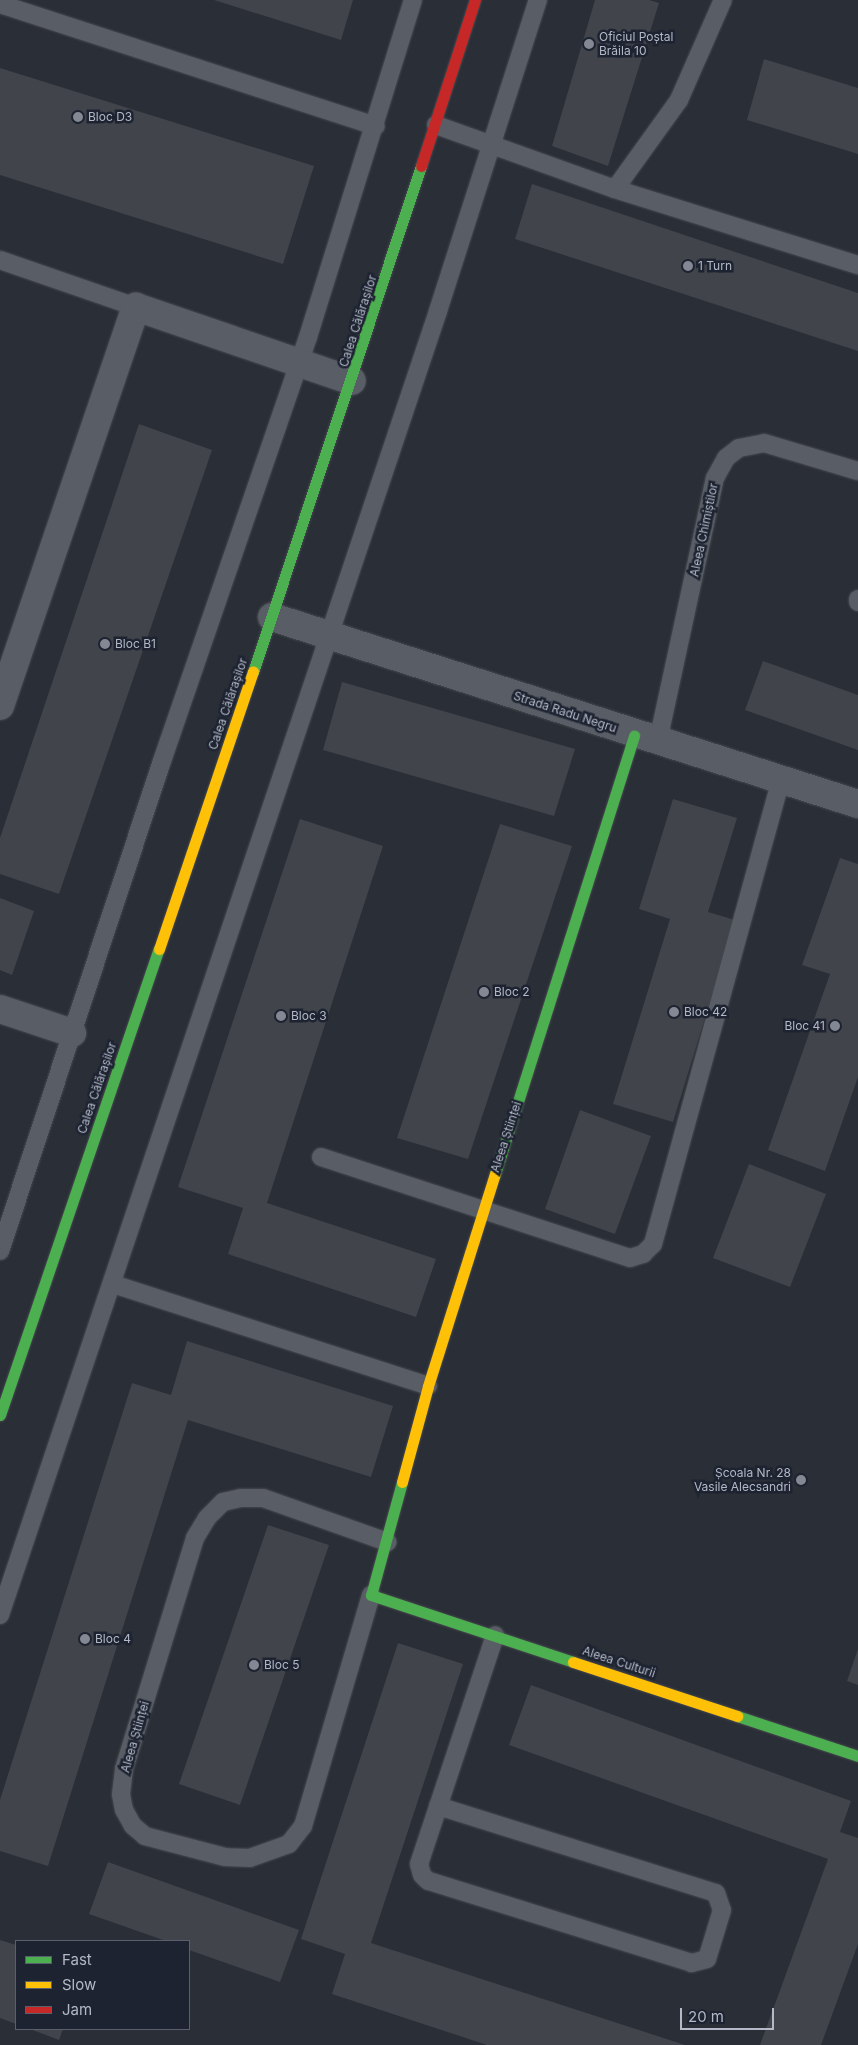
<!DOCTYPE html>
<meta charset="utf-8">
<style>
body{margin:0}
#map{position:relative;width:858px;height:2045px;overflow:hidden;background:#2a2e36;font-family:Inter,sans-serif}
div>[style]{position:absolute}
.building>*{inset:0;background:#41444b}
.roads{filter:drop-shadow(0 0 1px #46494f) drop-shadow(0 0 1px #46494f)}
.lane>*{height:18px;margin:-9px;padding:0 9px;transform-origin:9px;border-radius:9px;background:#595d65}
.street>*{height:28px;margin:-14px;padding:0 14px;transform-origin:14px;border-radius:14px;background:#595d65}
.fast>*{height:11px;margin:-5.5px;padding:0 5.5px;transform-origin:5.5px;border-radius:5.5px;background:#4caf50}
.slow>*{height:11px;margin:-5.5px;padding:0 5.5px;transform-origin:5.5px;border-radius:5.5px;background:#ffc107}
.jam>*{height:11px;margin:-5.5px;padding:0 5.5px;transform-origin:5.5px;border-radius:5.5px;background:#c62828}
.dots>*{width:14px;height:14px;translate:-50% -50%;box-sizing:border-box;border:2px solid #1d2331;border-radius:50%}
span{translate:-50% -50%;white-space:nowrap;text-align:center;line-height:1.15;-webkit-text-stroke:5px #1d2331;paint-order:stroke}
.poi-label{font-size:12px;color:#b3b9c7}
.left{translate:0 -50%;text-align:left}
.right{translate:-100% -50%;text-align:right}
.street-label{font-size:12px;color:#b3b9c7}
.legend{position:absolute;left:15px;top:1940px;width:175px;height:90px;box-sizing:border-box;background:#1d2331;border:1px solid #595f6d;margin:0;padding:6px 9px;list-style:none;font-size:15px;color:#b3b9c7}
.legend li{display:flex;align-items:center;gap:10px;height:25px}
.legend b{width:25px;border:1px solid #595f6d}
.scale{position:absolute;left:680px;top:2008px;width:94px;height:22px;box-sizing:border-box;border:2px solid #b3b9c7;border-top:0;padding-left:6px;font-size:15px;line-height:18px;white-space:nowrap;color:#b3b9c7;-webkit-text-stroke:4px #1d2331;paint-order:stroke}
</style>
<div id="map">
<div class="building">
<i style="clip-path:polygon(214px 0,353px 0,341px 40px)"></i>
<i style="clip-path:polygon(595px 0,649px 0,659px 3px,608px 166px,552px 146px)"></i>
<i style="clip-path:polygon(764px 59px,858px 88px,858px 154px,747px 120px)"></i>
<i style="clip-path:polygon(0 68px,314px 166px,283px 264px,0 175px)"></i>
<i style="clip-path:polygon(532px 184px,858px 293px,858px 351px,515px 239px)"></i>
<i style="clip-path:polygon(139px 424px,212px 450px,59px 894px,0 874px,0 838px)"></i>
<i style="clip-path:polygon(763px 661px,858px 695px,858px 750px,745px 710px)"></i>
<i style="clip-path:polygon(342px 682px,575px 749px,554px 816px,323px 750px)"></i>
<i style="clip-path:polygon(673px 799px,737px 818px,708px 912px,735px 920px,673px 1122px,613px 1104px,670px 919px,639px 909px)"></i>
<i style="clip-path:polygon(300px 819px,383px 846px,267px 1203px,436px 1259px,416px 1317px,228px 1254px,243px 1208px,178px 1187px)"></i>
<i style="clip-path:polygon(500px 824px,572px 846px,468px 1159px,397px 1138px)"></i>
<i style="clip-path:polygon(840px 858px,858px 864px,858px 1077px,825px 1171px,768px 1150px,830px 974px,802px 965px)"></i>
<i style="clip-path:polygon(0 898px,34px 911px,12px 975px,0 970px)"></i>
<i style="clip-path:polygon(580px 1110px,651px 1136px,615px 1234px,545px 1209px)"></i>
<i style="clip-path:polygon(749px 1164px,826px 1194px,790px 1287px,713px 1258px)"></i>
<i style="clip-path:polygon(187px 1341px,393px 1406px,371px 1477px,188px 1420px,48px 1866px,0 1851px,0 1800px,132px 1383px,171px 1395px)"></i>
<i style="clip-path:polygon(268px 1525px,329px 1545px,240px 1805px,179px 1784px)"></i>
<i style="clip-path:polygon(398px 1643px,463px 1664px,371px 1943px,685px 2045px,487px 2045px,332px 1994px,345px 1954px,301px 1939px)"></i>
<i style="clip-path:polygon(858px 1649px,858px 1685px,847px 1681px)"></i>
<i style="clip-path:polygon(531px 1685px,851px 1801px,840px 1832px,858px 1838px,858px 1944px,821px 2045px,760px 2045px,828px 1859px,509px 1745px)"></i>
<i style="clip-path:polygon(108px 1862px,299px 1930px,280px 1982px,189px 1950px,189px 1941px,166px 1941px,89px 1914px)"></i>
<i style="clip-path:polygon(0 1940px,16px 1945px,16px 2024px,0 2018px)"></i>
<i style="clip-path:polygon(30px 2029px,63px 2029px,59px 2040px)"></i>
</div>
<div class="roads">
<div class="lane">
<i style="left:0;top:4px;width:395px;rotate:18deg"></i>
<i style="left:436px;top:125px;width:190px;rotate:19.7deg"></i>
<i style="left:615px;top:189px;width:110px;rotate:-54.3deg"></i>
<i style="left:679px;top:100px;width:109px;rotate:-66.3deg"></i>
<i style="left:615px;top:189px;width:255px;rotate:17.4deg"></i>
<i style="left:0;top:260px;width:144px;rotate:19.1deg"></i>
<i style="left:858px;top:599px;width:3px;rotate:90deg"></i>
<i style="left:658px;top:741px;width:269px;rotate:-77.8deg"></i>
<i style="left:715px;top:478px;width:23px;rotate:-61deg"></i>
<i style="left:726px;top:458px;width:16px;rotate:-38deg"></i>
<i style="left:739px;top:448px;width:25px;rotate:-11deg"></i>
<i style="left:764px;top:443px;width:98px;rotate:16.6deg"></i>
<i style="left:321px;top:1157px;width:325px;rotate:18.1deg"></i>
<i style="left:630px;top:1258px;width:14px;rotate:-17deg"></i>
<i style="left:643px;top:1254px;width:14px;rotate:-45deg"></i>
<i style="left:653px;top:1244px;width:482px;rotate:-74.6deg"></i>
<i style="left:0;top:1251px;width:516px;rotate:-71.71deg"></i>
<i style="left:162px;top:761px;width:448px;rotate:-71deg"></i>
<i style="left:308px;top:337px;width:353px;rotate:-72.7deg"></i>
<i style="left:113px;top:1284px;width:331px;rotate:17.9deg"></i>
<i style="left:371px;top:1595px;width:241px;rotate:106.4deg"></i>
<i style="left:303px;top:1826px;width:23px;rotate:128deg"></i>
<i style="left:289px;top:1844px;width:41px;rotate:160.3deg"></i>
<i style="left:250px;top:1858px;width:25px;rotate:-178deg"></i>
<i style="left:225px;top:1857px;width:83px;rotate:-165.3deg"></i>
<i style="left:145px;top:1836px;width:16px;rotate:-140deg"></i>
<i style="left:133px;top:1826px;width:18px;rotate:-119deg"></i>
<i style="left:124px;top:1810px;width:16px;rotate:-101deg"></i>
<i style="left:121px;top:1794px;width:25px;rotate:-83deg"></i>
<i style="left:124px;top:1769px;width:242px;rotate:-72.9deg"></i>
<i style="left:195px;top:1538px;width:23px;rotate:-59deg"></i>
<i style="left:207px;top:1518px;width:23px;rotate:-45deg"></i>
<i style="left:223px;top:1502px;width:17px;rotate:-13deg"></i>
<i style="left:240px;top:1498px;width:23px"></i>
<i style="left:263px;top:1498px;width:132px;rotate:19.5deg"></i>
<i style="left:0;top:1615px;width:1376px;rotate:-71.43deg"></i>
<i style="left:438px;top:311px;width:327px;rotate:-72.2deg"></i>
<i style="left:438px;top:1806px;width:291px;rotate:17.4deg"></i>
<i style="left:716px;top:1893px;width:18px;rotate:71deg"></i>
<i style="left:722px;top:1910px;width:51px;rotate:107deg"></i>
<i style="left:707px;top:1959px;width:16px;rotate:165deg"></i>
<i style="left:692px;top:1963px;width:276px;rotate:-162.7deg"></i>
<i style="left:428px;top:1881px;width:8px;rotate:-135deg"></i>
<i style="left:422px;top:1875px;width:11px;rotate:-105deg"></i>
<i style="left:419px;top:1864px;width:241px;rotate:-71.6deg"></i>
</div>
<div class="street">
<i style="left:272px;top:617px;width:615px;rotate:17.7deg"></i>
<i style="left:0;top:706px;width:422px;rotate:-71.2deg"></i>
<i style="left:136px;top:307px;width:228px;rotate:18.9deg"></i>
<i style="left:0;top:1009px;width:76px;rotate:18.4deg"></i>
</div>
<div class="fast">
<i style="left:253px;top:672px;width:533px;rotate:-71.63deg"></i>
<i style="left:495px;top:1174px;width:460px;rotate:-72.4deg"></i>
<i style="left:0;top:1415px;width:492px;rotate:-71.2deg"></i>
<i style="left:402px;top:1482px;width:117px;rotate:105.3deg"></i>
<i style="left:371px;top:1595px;width:213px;rotate:18.3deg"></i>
<i style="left:737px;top:1716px;width:127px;rotate:18.3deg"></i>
</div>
<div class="slow">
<i style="left:159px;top:949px;width:293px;rotate:-71.3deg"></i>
<i style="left:402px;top:1482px;width:99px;rotate:-74.8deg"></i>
<i style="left:428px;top:1386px;width:222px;rotate:-72.5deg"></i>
<i style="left:573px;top:1662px;width:173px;rotate:18.2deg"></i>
</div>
<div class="jam">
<i style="left:421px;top:166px;width:175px;rotate:-72deg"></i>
</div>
</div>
<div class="dots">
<i style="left:589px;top:44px;background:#838894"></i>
<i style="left:78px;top:117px;background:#838894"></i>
<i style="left:688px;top:266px;background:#838894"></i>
<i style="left:105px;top:644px;background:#838894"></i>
<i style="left:484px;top:992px;background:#838894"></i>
<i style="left:674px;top:1012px;background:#838894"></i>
<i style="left:281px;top:1016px;background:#838894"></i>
<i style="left:835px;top:1026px;background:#838894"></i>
<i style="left:801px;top:1480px;background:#838894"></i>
<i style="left:85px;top:1639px;background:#838894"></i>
<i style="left:254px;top:1665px;background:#838894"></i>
</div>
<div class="poi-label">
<span class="left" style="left:599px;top:44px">Oficiul Poștal<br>Brăila 10</span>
<span class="left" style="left:88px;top:117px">Bloc D3</span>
<span class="left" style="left:698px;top:266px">1 Turn</span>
<span class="left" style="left:115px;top:644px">Bloc B1</span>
<span class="left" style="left:494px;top:992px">Bloc 2</span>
<span class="left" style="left:684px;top:1012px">Bloc 42</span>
<span class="left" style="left:291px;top:1016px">Bloc 3</span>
<span class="right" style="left:825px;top:1026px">Bloc 41</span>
<span class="right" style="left:791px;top:1480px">Școala Nr. 28<br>Vasile Alecsandri</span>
<span class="left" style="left:95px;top:1639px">Bloc 4</span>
<span class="left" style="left:264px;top:1665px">Bloc 5</span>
</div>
<div class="street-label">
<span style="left:358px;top:321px;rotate:-72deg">Calea Călărașilor</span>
<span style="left:704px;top:530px;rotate:-78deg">Aleea Chimiștilor</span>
<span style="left:228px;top:704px;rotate:-71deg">Calea Călărașilor</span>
<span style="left:565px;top:712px;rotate:18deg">Strada Radu Negru</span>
<span style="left:97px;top:1088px;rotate:-71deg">Calea Călărașilor</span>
<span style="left:506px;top:1137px;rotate:-72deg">Aleea Științei</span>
<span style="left:619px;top:1662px;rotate:18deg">Aleea Culturii</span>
<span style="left:135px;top:1737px;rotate:-74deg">Aleea Științei</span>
</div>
<ul class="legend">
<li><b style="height:6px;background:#4caf50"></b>Fast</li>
<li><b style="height:6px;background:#ffc107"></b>Slow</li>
<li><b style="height:6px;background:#c62828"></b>Jam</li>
</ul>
<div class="scale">20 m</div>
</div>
